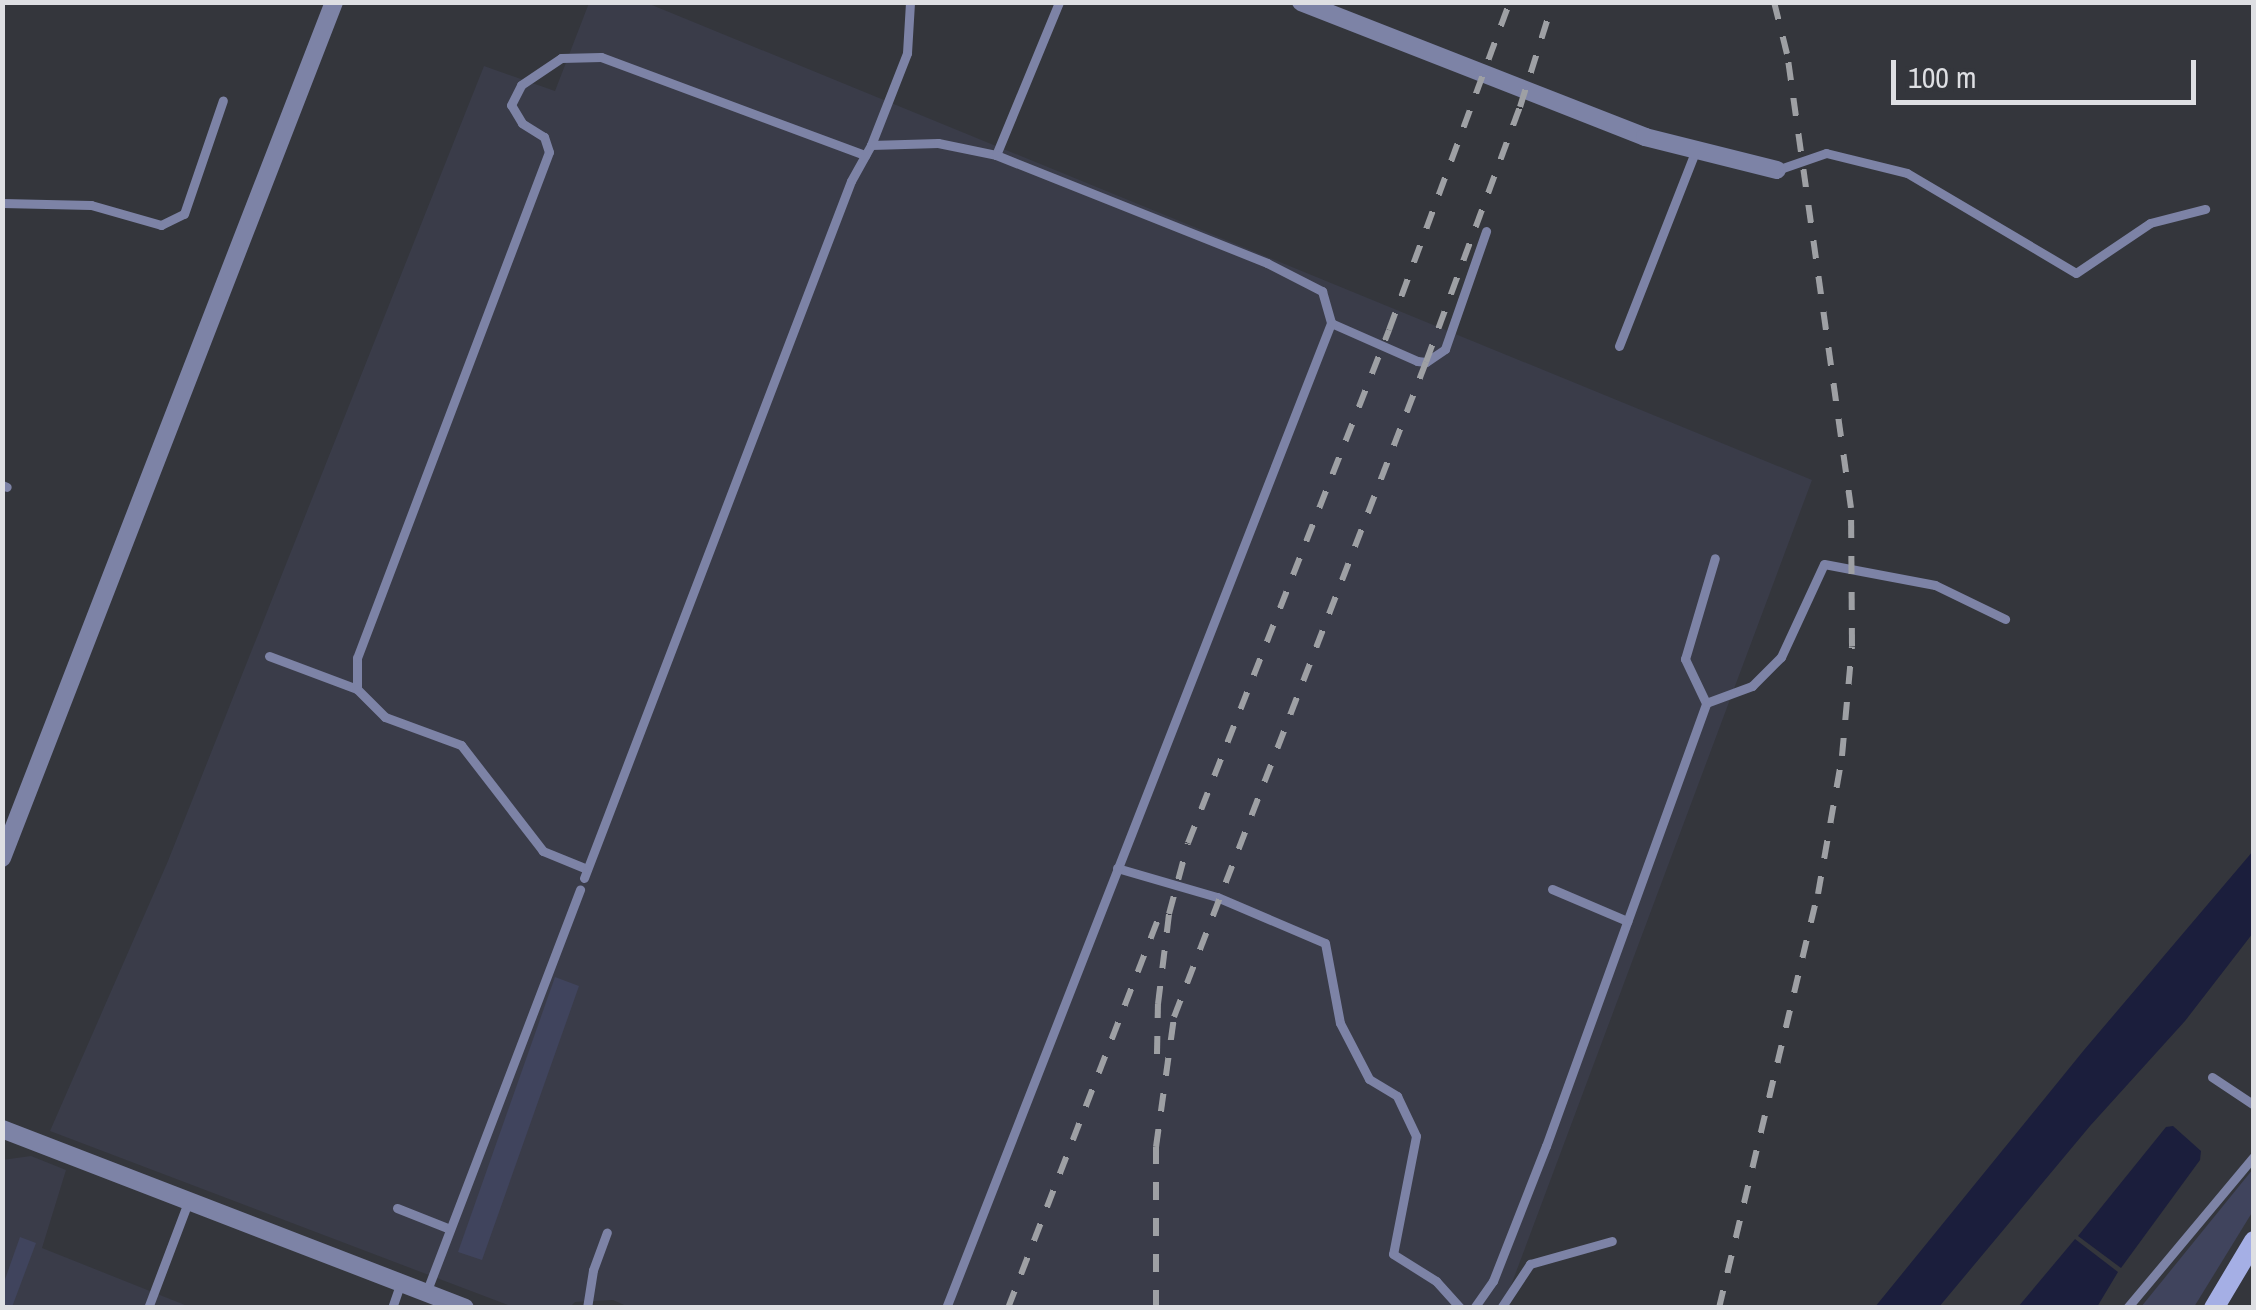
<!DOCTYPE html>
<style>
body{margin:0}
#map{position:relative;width:2256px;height:1310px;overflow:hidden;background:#34363c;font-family:"Archivo Narrow",sans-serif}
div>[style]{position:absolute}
.built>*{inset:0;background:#3a3c49}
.green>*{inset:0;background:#40445d}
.water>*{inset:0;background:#1b1e3c}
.service>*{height:9px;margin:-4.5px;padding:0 4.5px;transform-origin:4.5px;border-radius:4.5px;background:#7d83a6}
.minor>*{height:18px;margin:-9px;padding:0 9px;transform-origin:9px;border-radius:9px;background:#7d83a6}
.secondary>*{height:20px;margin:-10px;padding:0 10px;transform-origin:10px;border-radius:10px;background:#a5afe5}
.rail>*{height:6px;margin-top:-3px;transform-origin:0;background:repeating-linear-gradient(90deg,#9ea0a4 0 18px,transparent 0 36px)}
span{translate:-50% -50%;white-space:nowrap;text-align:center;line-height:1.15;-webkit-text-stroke:9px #34363c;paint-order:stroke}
.frame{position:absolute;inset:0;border:5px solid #dedfe3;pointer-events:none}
.scale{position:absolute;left:1891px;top:60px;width:305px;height:45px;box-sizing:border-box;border:5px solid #dedfe3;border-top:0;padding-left:12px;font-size:30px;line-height:35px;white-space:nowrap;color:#dedfe3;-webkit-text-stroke:8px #34363c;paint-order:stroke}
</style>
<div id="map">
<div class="built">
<i style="clip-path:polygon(589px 3px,647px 3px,1812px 480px,1503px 1307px,631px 1308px,613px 1300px,575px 1302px,570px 1307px,513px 1307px,50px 1131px,168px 861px,484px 66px,555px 91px)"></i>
<i style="clip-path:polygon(31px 1156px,66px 1170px,42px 1248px,190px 1307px,3px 1307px,2px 1160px)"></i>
</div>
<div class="green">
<i style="clip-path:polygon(555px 977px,579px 986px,482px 1260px,458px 1252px)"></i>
<i style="clip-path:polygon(2253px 1169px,2253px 1211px,2194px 1307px,2141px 1307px)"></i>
<i style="clip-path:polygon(20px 1237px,36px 1243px,12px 1307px,3px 1307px,3px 1285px)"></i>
</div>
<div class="water">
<i style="clip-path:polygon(2253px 851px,2253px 933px,2185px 1021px,2090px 1126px,1939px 1307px,1875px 1307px,2084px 1050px)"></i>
<i style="clip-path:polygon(2173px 1126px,2201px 1151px,2200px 1160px,2121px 1268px,2078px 1236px,2166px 1127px)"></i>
<i style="clip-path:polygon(2075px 1239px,2118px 1272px,2097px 1307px,2018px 1307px)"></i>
</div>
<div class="service">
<i style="left:871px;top:145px;width:99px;rotate:-68.6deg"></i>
<i style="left:907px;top:53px;width:51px;rotate:-86.6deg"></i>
<i style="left:996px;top:155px;width:165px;rotate:-67.6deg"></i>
<i style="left:1777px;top:170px;width:52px;rotate:-19.1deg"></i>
<i style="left:1826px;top:153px;width:83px;rotate:13.9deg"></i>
<i style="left:1907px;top:173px;width:196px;rotate:30.6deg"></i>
<i style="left:2076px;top:273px;width:89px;rotate:-34deg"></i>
<i style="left:2150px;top:223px;width:57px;rotate:-14.3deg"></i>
<i style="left:2px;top:203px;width:89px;rotate:1.3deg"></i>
<i style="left:91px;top:205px;width:73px;rotate:15.9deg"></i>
<i style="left:161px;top:225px;width:25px;rotate:-26deg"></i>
<i style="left:184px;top:214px;width:120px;rotate:-71.1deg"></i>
<i style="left:1619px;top:346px;width:208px;rotate:-68.6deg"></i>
<i style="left:2px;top:485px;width:5px;rotate:22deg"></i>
<i style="left:269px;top:656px;width:94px;rotate:20.6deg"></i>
<i style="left:1706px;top:703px;width:49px;rotate:-115.5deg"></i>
<i style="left:1685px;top:659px;width:105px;rotate:-73.5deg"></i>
<i style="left:1117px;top:868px;width:104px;rotate:16.2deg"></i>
<i style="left:1217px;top:897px;width:117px;rotate:23.1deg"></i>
<i style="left:1325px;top:943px;width:81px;rotate:79.4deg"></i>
<i style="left:1340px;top:1023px;width:63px;rotate:62.6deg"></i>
<i style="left:1369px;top:1079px;width:33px;rotate:31deg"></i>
<i style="left:1397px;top:1096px;width:44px;rotate:64.6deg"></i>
<i style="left:1416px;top:1136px;width:120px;rotate:101deg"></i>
<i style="left:1393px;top:1254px;width:51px;rotate:32.1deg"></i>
<i style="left:1436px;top:1281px;width:36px;rotate:48deg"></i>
<i style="left:587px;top:869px;width:48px;rotate:-157.8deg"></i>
<i style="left:543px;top:851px;width:134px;rotate:-127.7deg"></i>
<i style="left:461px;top:745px;width:81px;rotate:-159.8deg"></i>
<i style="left:385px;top:717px;width:40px;rotate:-135deg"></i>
<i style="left:357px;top:689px;width:31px;rotate:-90deg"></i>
<i style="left:357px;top:658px;width:541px;rotate:-69.22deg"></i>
<i style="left:549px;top:152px;width:16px;rotate:-108deg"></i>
<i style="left:544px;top:137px;width:26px;rotate:-148deg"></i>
<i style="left:522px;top:123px;width:21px;rotate:-121deg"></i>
<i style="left:511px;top:105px;width:22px;rotate:-63deg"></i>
<i style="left:521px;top:85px;width:48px;rotate:-34deg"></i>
<i style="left:561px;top:58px;width:40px;rotate:-1.4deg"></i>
<i style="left:601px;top:57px;width:282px;rotate:20.4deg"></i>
<i style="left:584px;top:878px;width:746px;rotate:-69.04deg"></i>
<i style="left:851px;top:181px;width:41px;rotate:-60.9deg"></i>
<i style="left:871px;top:145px;width:67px;rotate:-1.7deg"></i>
<i style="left:938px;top:143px;width:59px;rotate:11.7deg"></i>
<i style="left:996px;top:155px;width:292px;rotate:21.7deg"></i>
<i style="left:1267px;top:263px;width:62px;rotate:27deg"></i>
<i style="left:1322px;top:291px;width:33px;rotate:74deg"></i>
<i style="left:1331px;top:323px;width:94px;rotate:23.8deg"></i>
<i style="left:1417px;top:361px;width:9px;rotate:6deg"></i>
<i style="left:1426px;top:362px;width:23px;rotate:-34deg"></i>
<i style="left:1445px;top:349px;width:125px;rotate:-70.8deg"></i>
<i style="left:1552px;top:889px;width:82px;rotate:23.1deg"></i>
<i style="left:2212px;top:1077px;width:50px;rotate:33.7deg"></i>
<i style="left:397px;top:1208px;width:57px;rotate:21.6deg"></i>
<i style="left:426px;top:1293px;width:432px;rotate:-69.1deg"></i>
<i style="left:148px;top:1308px;width:113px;rotate:-69.3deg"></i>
<i style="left:392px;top:1308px;width:24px;rotate:-71deg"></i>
<i style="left:587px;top:1308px;width:38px;rotate:-81deg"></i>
<i style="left:593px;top:1270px;width:40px;rotate:-69.8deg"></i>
<i style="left:946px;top:1308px;width:1058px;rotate:-68.65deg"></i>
<i style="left:1474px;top:1308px;width:33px;rotate:-55deg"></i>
<i style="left:1493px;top:1281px;width:145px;rotate:-68.6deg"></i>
<i style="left:1546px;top:1146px;width:471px;rotate:-70.1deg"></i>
<i style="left:1706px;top:703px;width:49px;rotate:-20.3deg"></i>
<i style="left:1752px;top:686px;width:41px;rotate:-45deg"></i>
<i style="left:1781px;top:657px;width:102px;rotate:-65.2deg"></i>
<i style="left:1824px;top:564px;width:113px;rotate:10.7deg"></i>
<i style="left:1935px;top:585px;width:78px;rotate:25.9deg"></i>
<i style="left:1501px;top:1308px;width:53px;rotate:-56.6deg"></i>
<i style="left:1530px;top:1264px;width:85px;rotate:-15.7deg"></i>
<i style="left:2127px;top:1308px;width:198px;rotate:-50.1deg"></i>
</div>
<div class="minor">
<i style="left:1301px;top:2px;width:370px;rotate:21.4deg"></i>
<i style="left:1645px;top:137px;width:136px;rotate:14deg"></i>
<i style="left:2px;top:858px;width:918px;rotate:-68.8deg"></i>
<i style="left:2px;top:1129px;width:496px;rotate:21.1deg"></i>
</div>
<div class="secondary">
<i style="left:2214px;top:1308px;width:78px;rotate:-59.2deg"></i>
</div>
<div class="rail">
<i style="left:1157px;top:1054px;width:50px;rotate:-88.9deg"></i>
<i style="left:1158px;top:1004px;width:91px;rotate:-83deg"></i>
<i style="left:1169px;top:914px;width:73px;rotate:-75deg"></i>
<i style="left:1188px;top:843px;width:551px;rotate:-68.6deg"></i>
<i style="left:1389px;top:330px;width:350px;rotate:-69.8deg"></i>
<i style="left:1008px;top:1308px;width:425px;rotate:-68.9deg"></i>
<i style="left:1156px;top:1308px;width:161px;rotate:-90deg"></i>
<i style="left:1156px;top:1147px;width:131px;rotate:-82.1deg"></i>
<i style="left:1174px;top:1017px;width:702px;rotate:-68.96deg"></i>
<i style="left:1426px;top:362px;width:272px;rotate:-69.8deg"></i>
<i style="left:1520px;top:107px;width:110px;rotate:-72.6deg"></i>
<i style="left:1719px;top:1308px;width:426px;rotate:-76.6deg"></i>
<i style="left:1818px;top:894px;width:140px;rotate:-80.1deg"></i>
<i style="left:1842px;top:756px;width:110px;rotate:-84.8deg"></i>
<i style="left:1852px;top:646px;width:138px;rotate:-90.4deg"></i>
<i style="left:1851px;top:508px;width:458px;rotate:-98deg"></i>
<i style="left:1787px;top:54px;width:54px;rotate:-104deg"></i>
</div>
<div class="frame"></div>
<div class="scale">100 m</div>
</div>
